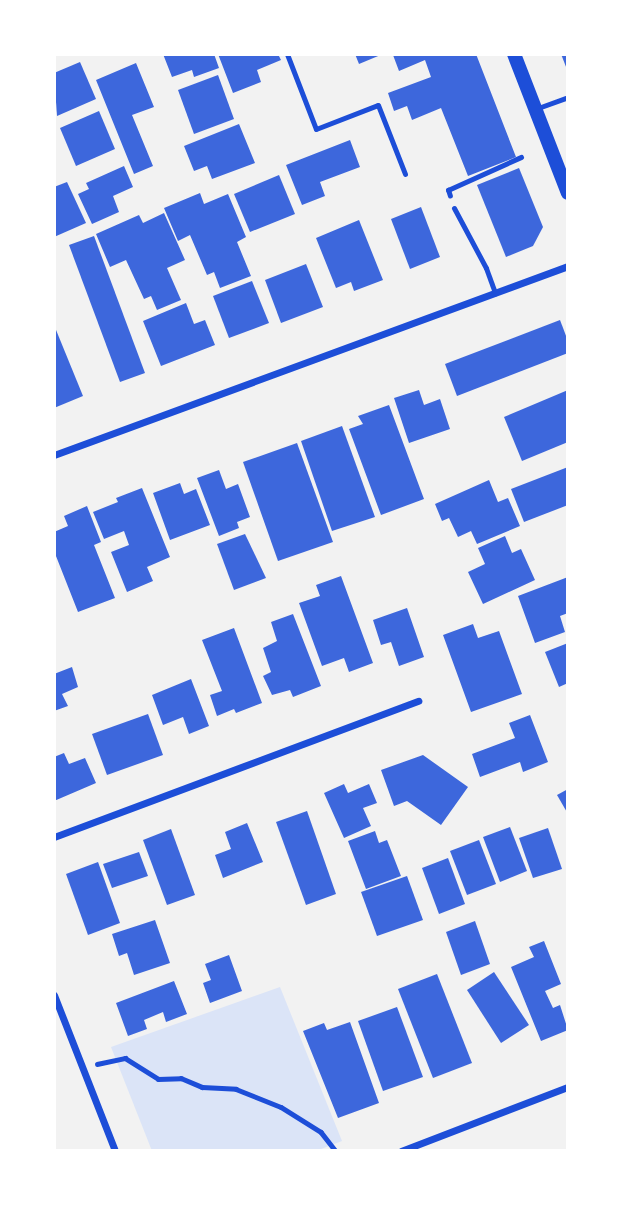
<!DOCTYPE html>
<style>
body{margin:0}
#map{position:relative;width:622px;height:1205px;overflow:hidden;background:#f2f2f2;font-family:Merriweather,serif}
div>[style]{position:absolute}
.green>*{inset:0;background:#dbe4f7}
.building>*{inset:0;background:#3d67dc}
.path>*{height:4.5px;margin:-2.25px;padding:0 2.25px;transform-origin:2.25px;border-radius:2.25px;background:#1d4ed8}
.service>*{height:5px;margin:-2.5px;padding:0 2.5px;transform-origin:2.5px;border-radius:2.5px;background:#1d4ed8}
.minor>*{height:7px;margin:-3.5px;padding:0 3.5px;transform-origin:3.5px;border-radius:3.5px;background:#1d4ed8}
.secondary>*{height:14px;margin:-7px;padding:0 7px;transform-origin:7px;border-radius:7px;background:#1d4ed8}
span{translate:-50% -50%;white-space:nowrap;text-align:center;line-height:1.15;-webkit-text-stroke:7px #fff;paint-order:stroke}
.frame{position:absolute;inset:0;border:56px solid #fff;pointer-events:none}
</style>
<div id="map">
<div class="green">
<i style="clip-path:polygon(280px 987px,342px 1141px,316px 1151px,152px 1151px,111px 1047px)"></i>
</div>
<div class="building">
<i style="clip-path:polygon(163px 54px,214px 54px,219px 68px,194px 77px,192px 70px,172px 77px)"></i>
<i style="clip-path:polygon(218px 54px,278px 54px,281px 60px,257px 70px,261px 82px,233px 93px)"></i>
<i style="clip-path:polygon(355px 54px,383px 54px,359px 64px)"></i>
<i style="clip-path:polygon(395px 54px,476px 54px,516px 157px,468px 176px,441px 108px,412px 120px,407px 106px,394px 111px,388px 93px,431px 77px,425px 60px,399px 71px,393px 55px)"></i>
<i style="clip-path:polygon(561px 54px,568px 54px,568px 72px)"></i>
<i style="clip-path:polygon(80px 62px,96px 99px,57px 116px,54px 73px)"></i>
<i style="clip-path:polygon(136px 63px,154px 107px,132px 115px,153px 166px,134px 174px,96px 80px)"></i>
<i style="clip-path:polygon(218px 75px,234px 119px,194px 134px,178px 90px)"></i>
<i style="clip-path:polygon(99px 111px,115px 149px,76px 166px,60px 128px)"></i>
<i style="clip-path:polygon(239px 124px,255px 163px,212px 179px,207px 166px,194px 171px,184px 146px)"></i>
<i style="clip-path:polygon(350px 140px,360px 167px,320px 182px,325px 196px,302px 205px,286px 165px)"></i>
<i style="clip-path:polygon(124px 166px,133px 187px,113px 196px,119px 212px,92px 224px,78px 194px,89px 189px,86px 183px)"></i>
<i style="clip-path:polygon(519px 168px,543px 227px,533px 246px,506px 257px,477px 185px)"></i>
<i style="clip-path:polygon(279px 175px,295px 214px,250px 232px,234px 194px)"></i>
<i style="clip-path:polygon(67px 182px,86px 223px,54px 237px,54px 187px)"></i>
<i style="clip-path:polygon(200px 193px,204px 204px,228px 194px,246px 237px,237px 242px,251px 276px,220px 288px,214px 272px,207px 275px,190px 235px,178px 241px,164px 208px)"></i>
<i style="clip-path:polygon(421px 207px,440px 257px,410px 269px,391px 219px)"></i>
<i style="clip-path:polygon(164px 213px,185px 260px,167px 268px,181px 300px,157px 310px,151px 296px,144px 299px,126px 260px,110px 267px,96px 234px,139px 215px,143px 223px)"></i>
<i style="clip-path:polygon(359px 220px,383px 280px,354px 291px,351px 282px,336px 288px,316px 238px)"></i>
<i style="clip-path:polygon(94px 236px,145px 373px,120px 382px,69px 245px)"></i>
<i style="clip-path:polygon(306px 264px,323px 307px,281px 323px,265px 280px)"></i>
<i style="clip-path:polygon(252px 281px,269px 323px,229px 338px,213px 296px)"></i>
<i style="clip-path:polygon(186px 303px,194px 324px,205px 320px,215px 345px,161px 366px,143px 321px)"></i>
<i style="clip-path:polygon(560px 320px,568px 341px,568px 353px,457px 396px,445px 364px)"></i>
<i style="clip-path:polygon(54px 325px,83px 396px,54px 408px)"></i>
<i style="clip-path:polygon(419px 390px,424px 405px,440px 399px,450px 429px,409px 443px,394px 398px)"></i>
<i style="clip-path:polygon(568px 390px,568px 442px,522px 461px,504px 417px)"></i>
<i style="clip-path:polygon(389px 405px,424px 499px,381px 515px,349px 429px,363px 424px,358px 416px)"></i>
<i style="clip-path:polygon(342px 426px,375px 517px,332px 531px,301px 441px)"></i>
<i style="clip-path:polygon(297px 443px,333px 542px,278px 561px,243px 462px)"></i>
<i style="clip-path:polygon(568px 467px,568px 505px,524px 522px,511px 489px)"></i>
<i style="clip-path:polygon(219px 470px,226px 489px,238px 484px,250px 517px,237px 522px,239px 528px,219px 536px,197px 478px)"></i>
<i style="clip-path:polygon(489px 480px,498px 502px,508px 498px,520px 526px,477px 544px,471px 531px,458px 537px,449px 518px,442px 521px,435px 504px)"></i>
<i style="clip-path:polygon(180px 483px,184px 494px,196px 489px,210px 525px,170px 540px,153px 493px)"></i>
<i style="clip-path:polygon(142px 488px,170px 557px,147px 567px,153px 581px,127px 592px,111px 552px,129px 545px,124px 531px,104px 539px,93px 512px,118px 502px,116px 498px)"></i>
<i style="clip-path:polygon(87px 506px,101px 542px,94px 545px,115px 598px,78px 612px,54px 551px,54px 532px,68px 526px,64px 516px)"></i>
<i style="clip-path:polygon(245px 534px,266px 578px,234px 590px,217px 544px)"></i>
<i style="clip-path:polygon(505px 536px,512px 553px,521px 549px,535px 580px,483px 604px,468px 572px,485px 564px,478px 548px)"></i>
<i style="clip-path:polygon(341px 576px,373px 663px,349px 672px,344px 658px,322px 666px,299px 603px,320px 596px,316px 585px)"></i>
<i style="clip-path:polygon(568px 577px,568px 613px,560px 616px,565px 632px,535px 643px,518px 596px)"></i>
<i style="clip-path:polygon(407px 608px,424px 657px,399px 666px,391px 642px,381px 645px,373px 620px)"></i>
<i style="clip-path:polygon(293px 614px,321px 686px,293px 697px,290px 690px,272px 695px,263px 676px,271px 672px,263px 648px,277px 641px,271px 622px)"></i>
<i style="clip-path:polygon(473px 624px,478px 638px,499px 631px,522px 694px,471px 712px,443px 635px)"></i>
<i style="clip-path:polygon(234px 628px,262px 703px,236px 713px,234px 709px,217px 716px,210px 695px,222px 691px,202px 640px)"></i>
<i style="clip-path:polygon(568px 643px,568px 683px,559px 687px,545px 652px)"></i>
<i style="clip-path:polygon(72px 667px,78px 687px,62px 694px,68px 706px,54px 711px,54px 674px)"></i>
<i style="clip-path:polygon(191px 679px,209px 726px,189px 734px,183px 717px,163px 725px,152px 695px)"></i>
<i style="clip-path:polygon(148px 714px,163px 755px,107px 775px,92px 734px)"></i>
<i style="clip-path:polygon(530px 715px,548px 762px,523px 772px,520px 762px,480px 777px,472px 754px,515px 738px,509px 723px)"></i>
<i style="clip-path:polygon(64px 753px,69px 764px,85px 758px,96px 783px,54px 801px,54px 757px)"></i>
<i style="clip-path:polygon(423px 755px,468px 787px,441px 825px,407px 801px,394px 806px,381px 770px)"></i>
<i style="clip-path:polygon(344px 784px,348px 793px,369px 784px,377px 803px,363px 808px,371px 826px,344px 838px,324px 793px)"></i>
<i style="clip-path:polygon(568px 789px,568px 814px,557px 795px)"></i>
<i style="clip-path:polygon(307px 811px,336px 894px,306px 905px,276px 822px)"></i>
<i style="clip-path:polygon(247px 823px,263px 862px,223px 878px,215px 855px,231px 849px,225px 832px)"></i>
<i style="clip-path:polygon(510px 827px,527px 871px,500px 882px,483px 837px)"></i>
<i style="clip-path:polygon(548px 828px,562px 869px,533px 878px,519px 838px)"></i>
<i style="clip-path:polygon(171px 829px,195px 895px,167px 905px,143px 840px)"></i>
<i style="clip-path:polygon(375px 831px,379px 843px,387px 840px,401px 876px,366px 889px,348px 841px)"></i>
<i style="clip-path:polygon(479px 840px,496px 884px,467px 895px,450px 851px)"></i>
<i style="clip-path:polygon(139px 852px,148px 876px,112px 888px,103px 864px)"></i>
<i style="clip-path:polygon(448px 858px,465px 904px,439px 914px,422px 868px)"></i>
<i style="clip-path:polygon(98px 862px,120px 923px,88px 935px,66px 874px)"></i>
<i style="clip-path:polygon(407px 876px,423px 920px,377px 936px,361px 892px)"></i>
<i style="clip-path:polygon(155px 920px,170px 963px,134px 975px,127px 953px,119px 956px,112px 934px)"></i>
<i style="clip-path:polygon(475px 921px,490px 964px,461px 975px,446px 932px)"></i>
<i style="clip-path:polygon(544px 941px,561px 984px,545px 991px,553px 1008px,560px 1005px,568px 1030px,541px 1041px,511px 967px,534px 957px,529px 947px)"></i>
<i style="clip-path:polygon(229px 955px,242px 991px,210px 1003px,203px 983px,211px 980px,205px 964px)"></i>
<i style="clip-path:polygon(494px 972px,529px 1025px,501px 1043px,467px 990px)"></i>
<i style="clip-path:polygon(437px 974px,472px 1063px,433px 1078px,398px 989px)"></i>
<i style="clip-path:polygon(174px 981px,187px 1014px,166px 1022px,163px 1012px,144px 1020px,147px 1029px,128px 1036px,116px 1003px)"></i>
<i style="clip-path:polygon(397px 1007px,423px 1077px,383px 1091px,358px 1021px)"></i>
<i style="clip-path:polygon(350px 1022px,379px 1103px,338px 1118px,303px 1031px,324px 1023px,327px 1030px)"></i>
</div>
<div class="path">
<i style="left:450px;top:196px;width:6px;rotate:-108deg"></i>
<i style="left:448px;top:190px;width:80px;rotate:-24.3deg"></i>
<i style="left:97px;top:1064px;width:29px;rotate:-12deg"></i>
<i style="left:125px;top:1058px;width:39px;rotate:32deg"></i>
<i style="left:158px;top:1079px;width:23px;rotate:-2deg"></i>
<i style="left:181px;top:1078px;width:23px;rotate:23deg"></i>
<i style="left:202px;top:1087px;width:34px;rotate:3deg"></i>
<i style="left:236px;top:1089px;width:48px;rotate:21.8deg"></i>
<i style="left:281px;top:1107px;width:47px;rotate:32deg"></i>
<i style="left:321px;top:1132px;width:24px;rotate:52deg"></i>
</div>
<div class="service">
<i style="left:287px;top:54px;width:80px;rotate:68.9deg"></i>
<i style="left:316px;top:129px;width:66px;rotate:-21.2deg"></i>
<i style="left:378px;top:105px;width:74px;rotate:68.6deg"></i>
<i style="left:538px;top:108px;width:32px;rotate:-20deg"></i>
<i style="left:454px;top:208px;width:68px;rotate:61.9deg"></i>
<i style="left:486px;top:268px;width:27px;rotate:70deg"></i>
</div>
<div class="minor">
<i style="left:54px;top:455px;width:548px;rotate:-20.19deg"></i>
<i style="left:54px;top:837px;width:389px;rotate:-20.5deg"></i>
<i style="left:54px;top:995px;width:168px;rotate:68.6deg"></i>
<i style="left:401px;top:1151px;width:179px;rotate:-21deg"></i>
</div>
<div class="secondary">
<i style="left:514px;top:54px;width:149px;rotate:68.8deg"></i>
</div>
<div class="frame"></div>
</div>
